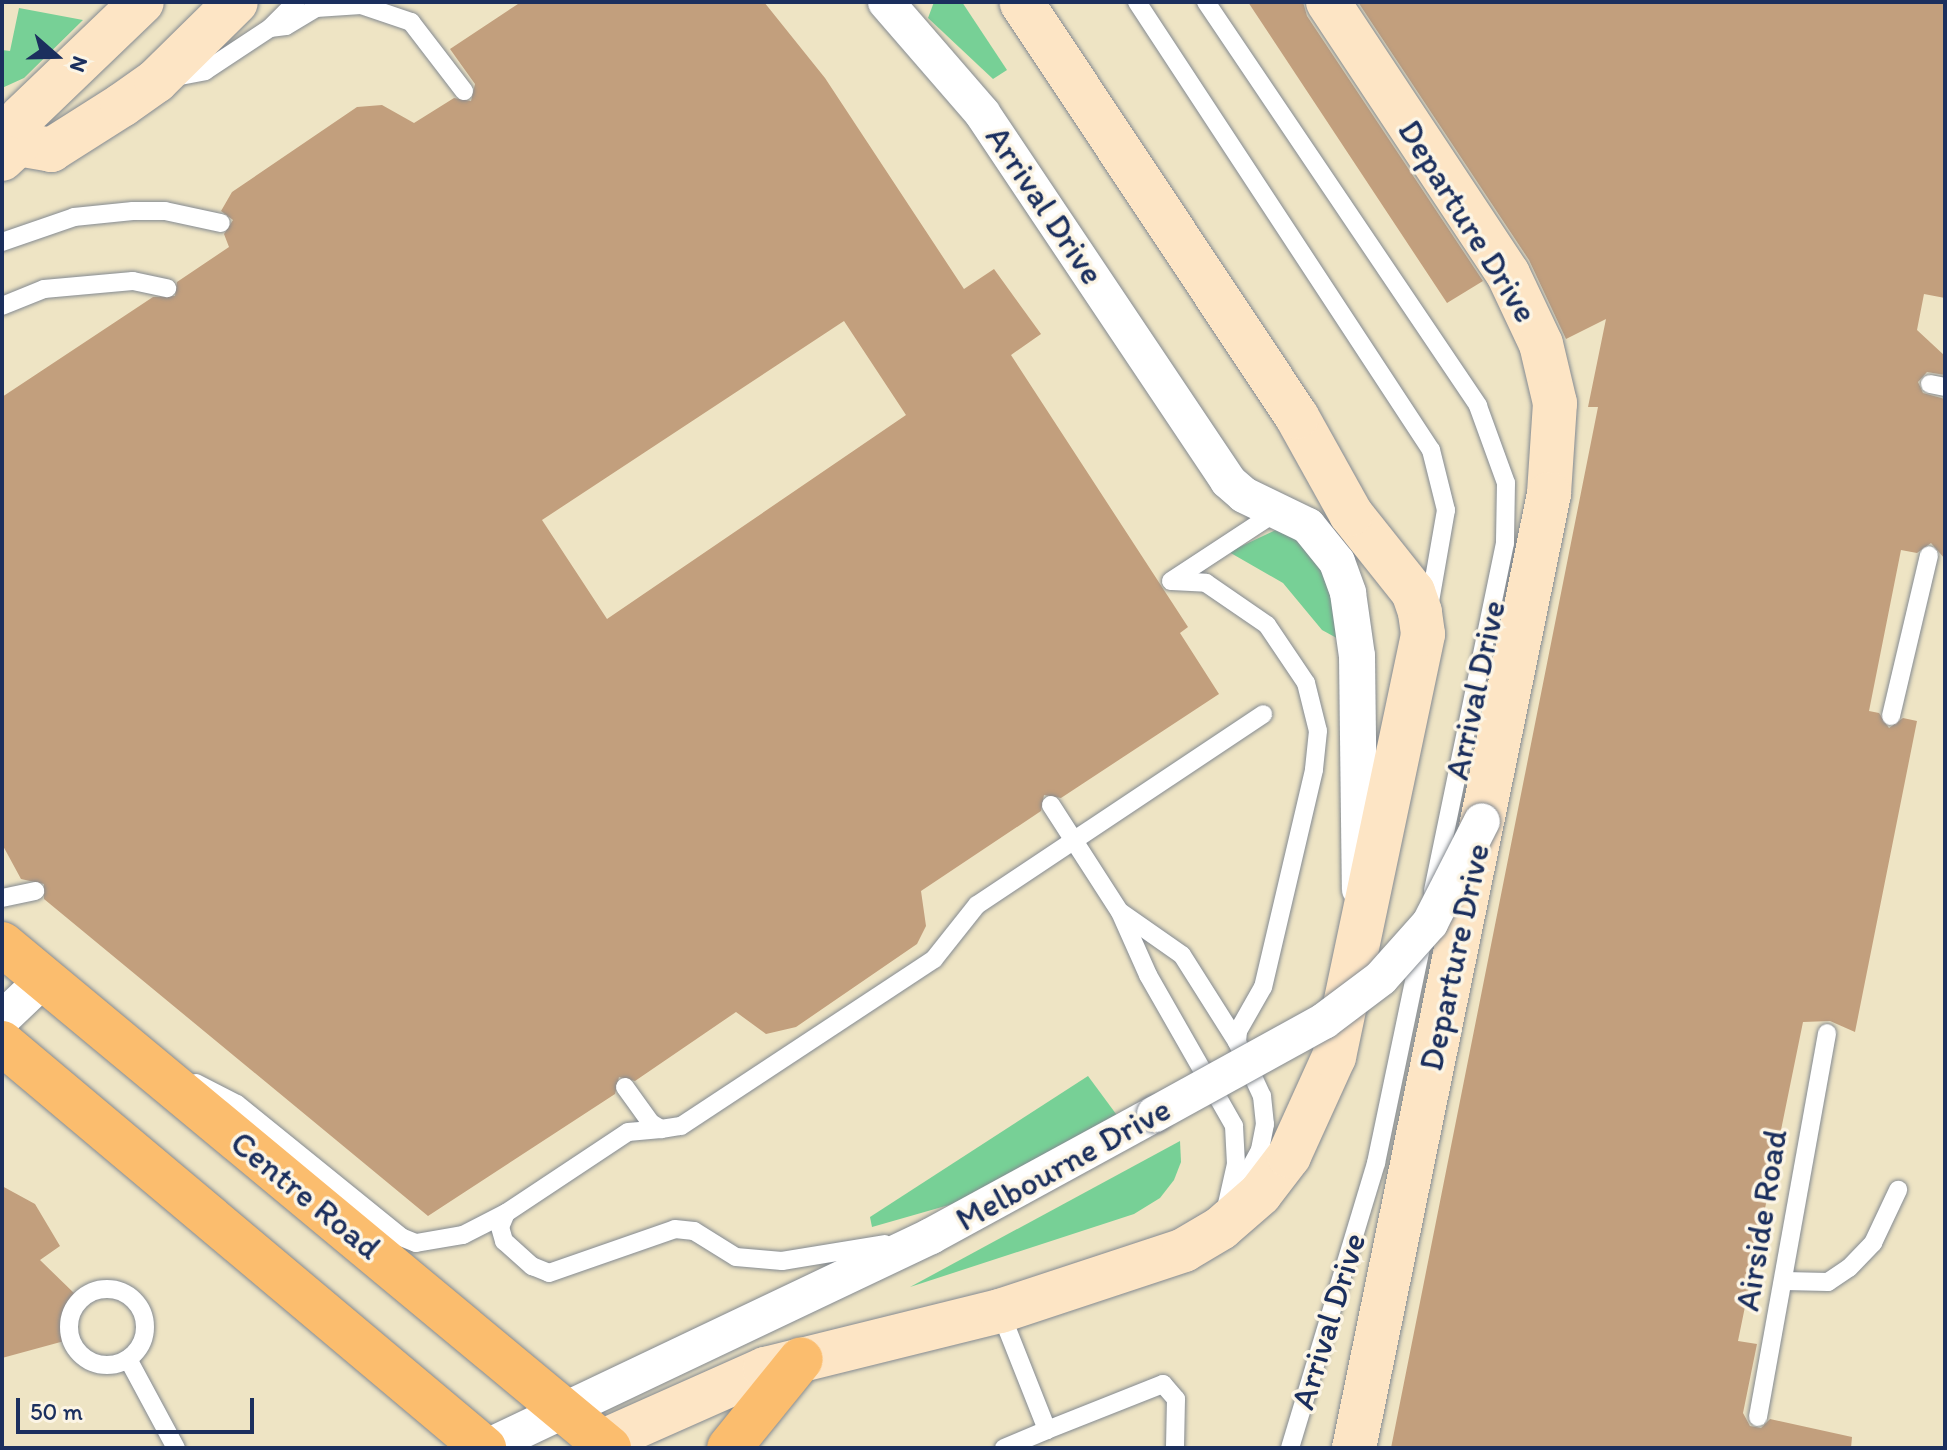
<!DOCTYPE html>
<style>
body{margin:0}
#map{position:relative;width:1947px;height:1450px;overflow:hidden;background:#eee4c4;font-family:Itim,sans-serif}
div>[style]{position:absolute}
.green>*{inset:0;background:#77d096}
.building>*{inset:0;background:#c29f7d}
.roads{filter:drop-shadow(0 0 2px #848a91) drop-shadow(0 0 2px #848a91)}
.lane>*{height:18px;margin:-9px;padding:0 9px;transform-origin:9px;border-radius:9px;background:#fff}
.lane>.ring{margin:-9px;padding:0;box-sizing:content-box;background:none;border:18px solid #fff;border-radius:50%}
.street>*{height:36px;margin:-18px;padding:0 18px;transform-origin:18px;border-radius:18px;background:#fff}
.secondary>*{height:44px;margin:-22px;padding:0 22px;transform-origin:22px;border-radius:22px;background:#fde5c5}
.primary>*{height:44px;margin:-22px;padding:0 22px;transform-origin:22px;border-radius:22px;background:#fbbd6e}
.bridges{filter:drop-shadow(0 0 2px #848a91) drop-shadow(0 0 2px #848a91)}
.street-bridge>*{height:36px;margin:-18px;padding:0 18px;transform-origin:18px;border-radius:18px;background:#fff}
span{translate:-50% -50%;white-space:nowrap;text-align:center;line-height:1.15;-webkit-text-stroke:7px #fcf5e5;paint-order:stroke}
.street-label{font-size:34px;color:#1b2f5e}
.frame{position:absolute;inset:0;border:4px solid #1b2f5e;pointer-events:none}
.north{position:absolute;left:16px;top:16px;width:80px;height:80px;-webkit-text-stroke:6px #fcf5e5;paint-order:stroke;rotate:110deg;font-size:22px;font-weight:700;line-height:32px;text-align:center;color:#1b2f5e}
.north::after{content:'';display:block;margin:auto;width:28px;height:36px;background:#1b2f5e;clip-path:polygon(50% 0,100% 100%,50% 72%,0 100%)}
.scale{position:absolute;left:16px;top:1398px;width:238px;height:36px;box-sizing:border-box;border:4px solid #1b2f5e;border-top:0;padding-left:10px;font-size:24px;line-height:28px;white-space:nowrap;color:#1b2f5e;-webkit-text-stroke:6px #fcf5e5;paint-order:stroke}
</style>
<div id="map">
<div class="green">
<i style="clip-path:polygon(934px 2px,962px 2px,1007px 70px,993px 79px,928px 18px)"></i>
<i style="clip-path:polygon(19px 8px,83px 20px,24px 78px,2px 88px,2px 50px,10px 51px)"></i>
<i style="clip-path:polygon(1282px 527px,1315px 545px,1344px 642px,1322px 630px,1283px 583px,1229px 552px)"></i>
<i style="clip-path:polygon(1088px 1076px,1119px 1118px,963px 1201px,872px 1227px,870px 1217px)"></i>
<i style="clip-path:polygon(1180px 1141px,1181px 1162px,1174px 1180px,1160px 1198px,1134px 1214px,910px 1287px)"></i>
</div>
<div class="building">
<i style="clip-path:polygon(evenodd,521px 2px,764px 2px,825px 78px,964px 289px,994px 269px,1041px 334px,1011px 355px,1188px 627px,1180px 633px,1219px 694px,1061px 798px,1044px 795px,1041px 811px,921px 891px,926px 926px,917px 944px,796px 1027px,766px 1034px,736px 1012px,635px 1081px,619px 1077px,615px 1094px,428px 1216px,44px 899px,44px 884px,21px 879px,2px 844px,2px 397px,153px 297px,175px 296px,177px 282px,229px 247px,224px 234px,233px 220px,221px 211px,232px 192px,357px 107px,382px 105px,414px 123px,454px 98px,471px 101px,475px 84px,450px 49px,521px 2px,844px 321px,906px 415px,607px 619px,542px 520px,844px 321px)"></i>
<i style="clip-path:polygon(1248px 2px,1303px 2px,1307px 16px,1483px 281px,1447px 303px)"></i>
<i style="clip-path:polygon(1358px 2px,1945px 2px,1945px 298px,1924px 294px,1917px 330px,1945px 356px,1945px 375px,1927px 372px,1918px 382px,1923px 393px,1945px 399px,1945px 559px,1931px 543px,1917px 553px,1901px 550px,1869px 711px,1879px 713px,1889px 728px,1903px 718px,1917px 721px,1855px 1032px,1830px 1021px,1803px 1022px,1738px 1341px,1757px 1344px,1743px 1413px,1750px 1426px,1761px 1428px,1770px 1419px,1852px 1437px,1851px 1448px,1391px 1448px,1598px 407px,1588px 407px,1606px 319px,1566px 339px,1529px 260px)"></i>
<i style="clip-path:polygon(2px 1186px,35px 1204px,60px 1246px,40px 1260px,77px 1296px,67px 1320px,68px 1340px,2px 1358px)"></i>
</div>
<div class="roads">
<div class="lane">
<i style="left:1137px;top:2px;width:536px;rotate:56.73deg"></i>
<i style="left:1431px;top:450px;width:62px;rotate:76deg"></i>
<i style="left:1446px;top:510px;width:98px;rotate:99.9deg"></i>
<i style="left:1206px;top:2px;width:487px;rotate:56deg"></i>
<i style="left:1478px;top:406px;width:82px;rotate:70deg"></i>
<i style="left:1506px;top:483px;width:60px;rotate:91deg"></i>
<i style="left:1505px;top:543px;width:355px;rotate:101.7deg"></i>
<i style="left:272px;top:26px;width:34px;rotate:-45deg"></i>
<i style="left:175px;top:77px;width:31px;rotate:-11deg"></i>
<i style="left:205px;top:71px;width:78px;rotate:-33.5deg"></i>
<i style="left:270px;top:28px;width:16px;rotate:-7deg"></i>
<i style="left:286px;top:26px;width:35px;rotate:-31deg"></i>
<i style="left:316px;top:8px;width:45px;rotate:-3.8deg"></i>
<i style="left:361px;top:5px;width:53px;rotate:18.8deg"></i>
<i style="left:411px;top:22px;width:87px;rotate:52.5deg"></i>
<i style="left:2px;top:242px;width:76px;rotate:-19.1deg"></i>
<i style="left:74px;top:217px;width:59px;rotate:-5.8deg"></i>
<i style="left:133px;top:211px;width:32px"></i>
<i style="left:165px;top:211px;width:57px;rotate:12.1deg"></i>
<i style="left:2px;top:306px;width:45px;rotate:-22deg"></i>
<i style="left:44px;top:289px;width:89px;rotate:-5.1deg"></i>
<i style="left:133px;top:281px;width:35px;rotate:12deg"></i>
<i style="left:1930px;top:384px;width:15px;rotate:11deg"></i>
<i style="left:1171px;top:581px;width:129px;rotate:-33.3deg"></i>
<i style="left:1172px;top:581px;width:34px;rotate:3deg"></i>
<i style="left:1206px;top:583px;width:74px;rotate:34.5deg"></i>
<i style="left:1267px;top:625px;width:70px;rotate:56.1deg"></i>
<i style="left:1306px;top:683px;width:49px;rotate:76deg"></i>
<i style="left:1318px;top:731px;width:39px;rotate:96deg"></i>
<i style="left:1314px;top:770px;width:223px;rotate:103.2deg"></i>
<i style="left:1263px;top:987px;width:51px;rotate:119.6deg"></i>
<i style="left:1238px;top:1031px;width:11px;rotate:95deg"></i>
<i style="left:1891px;top:716px;width:165px;rotate:-76.7deg"></i>
<i style="left:1051px;top:805px;width:127px;rotate:57.2deg"></i>
<i style="left:1120px;top:912px;width:69px;rotate:66deg"></i>
<i style="left:1148px;top:975px;width:174px;rotate:60.3deg"></i>
<i style="left:1234px;top:1126px;width:38px;rotate:87deg"></i>
<i style="left:1236px;top:1164px;width:50px;rotate:102.7deg"></i>
<i style="left:2px;top:898px;width:34px;rotate:-12deg"></i>
<i style="left:1122px;top:913px;width:73px;rotate:35deg"></i>
<i style="left:1182px;top:955px;width:103px;rotate:57.7deg"></i>
<i style="left:1237px;top:1042px;width:60px;rotate:65.2deg"></i>
<i style="left:1262px;top:1096px;width:28px;rotate:84deg"></i>
<i style="left:1265px;top:1124px;width:26px;rotate:101deg"></i>
<i style="left:1260px;top:1150px;width:52px;rotate:118.5deg"></i>
<i style="left:196px;top:1083px;width:46px;rotate:27.1deg"></i>
<i style="left:237px;top:1104px;width:211px;rotate:39deg"></i>
<i style="left:401px;top:1237px;width:16px;rotate:22deg"></i>
<i style="left:416px;top:1243px;width:48px;rotate:-9.7deg"></i>
<i style="left:463px;top:1235px;width:48px;rotate:-27.1deg"></i>
<i style="left:506px;top:1213px;width:146px;rotate:-33.6deg"></i>
<i style="left:628px;top:1132px;width:33px;rotate:-5deg"></i>
<i style="left:625px;top:1087px;width:44px;rotate:54.2deg"></i>
<i style="left:651px;top:1123px;width:12px;rotate:31deg"></i>
<i style="left:661px;top:1129px;width:20px;rotate:-9deg"></i>
<i style="left:681px;top:1126px;width:303px;rotate:-33.4deg"></i>
<i style="left:934px;top:959px;width:69px;rotate:-51.5deg"></i>
<i style="left:977px;top:905px;width:344px;rotate:-33.7deg"></i>
<i style="left:506px;top:1213px;width:15px;rotate:113deg"></i>
<i style="left:500px;top:1227px;width:15px;rotate:74deg"></i>
<i style="left:504px;top:1241px;width:38px;rotate:42deg"></i>
<i style="left:532px;top:1266px;width:18px;rotate:22deg"></i>
<i style="left:549px;top:1273px;width:133px;rotate:-19.2deg"></i>
<i style="left:675px;top:1229px;width:19px;rotate:6deg"></i>
<i style="left:694px;top:1231px;width:49px;rotate:31.8deg"></i>
<i style="left:736px;top:1257px;width:46px;rotate:5deg"></i>
<i style="left:782px;top:1261px;width:104px;rotate:-9.4deg"></i>
<i style="left:1785px;top:1281px;width:43px;rotate:1.3deg"></i>
<i style="left:1828px;top:1282px;width:25px;rotate:-34deg"></i>
<i style="left:1849px;top:1268px;width:35px;rotate:-46deg"></i>
<i style="left:1873px;top:1243px;width:59px;rotate:-64.7deg"></i>
<i class="ring" style="left:69px;top:1289px;width:58px;height:58px"></i>
<i style="left:1000px;top:1311px;width:128px;rotate:68.4deg"></i>
<i style="left:1047px;top:1430px;width:125px;rotate:-21.6deg"></i>
<i style="left:1163px;top:1384px;width:20px;rotate:49deg"></i>
<i style="left:1176px;top:1399px;width:49px;rotate:91.2deg"></i>
<i style="left:128px;top:1359px;width:101px;rotate:61.7deg"></i>
<i style="left:1758px;top:1417px;width:390px;rotate:-79.8deg"></i>
<i style="left:1004px;top:1448px;width:47px;rotate:-22.7deg"></i>
<i style="left:1290px;top:1448px;width:298px;rotate:-73.2deg"></i>
<i style="left:1376px;top:1163px;width:229px;rotate:-78.2deg"></i>
</div>
<div class="street">
<i style="left:886px;top:2px;width:147px;rotate:49.1deg"></i>
<i style="left:982px;top:113px;width:443px;rotate:56.2deg"></i>
<i style="left:1228px;top:481px;width:21px;rotate:41deg"></i>
<i style="left:1244px;top:495px;width:71px;rotate:25.8deg"></i>
<i style="left:1308px;top:526px;width:46px;rotate:51.1deg"></i>
<i style="left:1337px;top:562px;width:33px;rotate:70deg"></i>
<i style="left:1348px;top:593px;width:64px;rotate:81.9deg"></i>
<i style="left:1357px;top:656px;width:233px;rotate:89.3deg"></i>
<i style="left:2px;top:1019px;width:58px;rotate:-43.6deg"></i>
<i style="left:485px;top:1448px;width:494px;rotate:-25.4deg"></i>
<i style="left:931px;top:1236px;width:255px;rotate:-28.6deg"></i>
</div>
<div class="secondary">
<i style="left:1328px;top:2px;width:326px;rotate:56.5deg"></i>
<i style="left:1508px;top:274px;width:77px;rotate:64.8deg"></i>
<i style="left:1541px;top:344px;width:61px;rotate:76.7deg"></i>
<i style="left:1555px;top:403px;width:91px;rotate:93.8deg"></i>
<i style="left:1549px;top:494px;width:974px;rotate:101.55deg"></i>
<i style="left:18px;top:144px;width:34px;rotate:10deg"></i>
<i style="left:51px;top:150px;width:84px;rotate:-32.4deg"></i>
<i style="left:122px;top:105px;width:42px;rotate:-35.2deg"></i>
<i style="left:156px;top:81px;width:112px;rotate:-44.6deg"></i>
<i style="left:2px;top:159px;width:22px;rotate:-43deg"></i>
<i style="left:18px;top:144px;width:27px;rotate:-82deg"></i>
<i style="left:22px;top:117px;width:166px;rotate:-43.8deg"></i>
<i style="left:601px;top:1442px;width:180px;rotate:-24deg"></i>
<i style="left:765px;top:1369px;width:242px;rotate:-13.9deg"></i>
<i style="left:1000px;top:1311px;width:194px;rotate:-18.3deg"></i>
<i style="left:1184px;top:1250px;width:43px;rotate:-30.7deg"></i>
<i style="left:1221px;top:1228px;width:52px;rotate:-41.1deg"></i>
<i style="left:1260px;top:1194px;width:48px;rotate:-52.7deg"></i>
<i style="left:1289px;top:1156px;width:109px;rotate:-65.6deg"></i>
<i style="left:1334px;top:1057px;width:432px;rotate:-78.1deg"></i>
<i style="left:1423px;top:634px;width:22px;rotate:-98deg"></i>
<i style="left:1420px;top:612px;width:21px;rotate:-109deg"></i>
<i style="left:1413px;top:592px;width:100px;rotate:-128.5deg"></i>
<i style="left:1351px;top:514px;width:111px;rotate:-119.1deg"></i>
<i style="left:1297px;top:417px;width:498px;rotate:-123.6deg"></i>
</div>
<div class="primary">
<i style="left:2px;top:944px;width:789px;rotate:39.7deg"></i>
<i style="left:2px;top:1043px;width:630px;rotate:40.04deg"></i>
<i style="left:729px;top:1448px;width:114px;rotate:-51deg"></i>
</div>
</div>
<div class="bridges">
<div class="street-bridge">
<i style="left:1155px;top:1114px;width:193px;rotate:-28.8deg"></i>
<i style="left:1324px;top:1021px;width:71px;rotate:-37deg"></i>
<i style="left:1381px;top:978px;width:74px;rotate:-48.3deg"></i>
<i style="left:1430px;top:923px;width:114px;rotate:-63deg"></i>
</div>
</div>
<div class="street-label">
<span style="left:1045px;top:205px;rotate:56deg">Arrival Drive</span>
<span style="left:1468px;top:221px;rotate:58deg">Departure Drive</span>
<span style="left:1475px;top:690px;rotate:-78deg">Arrival Drive</span>
<span style="left:1454px;top:957px;rotate:-78deg">Departure Drive</span>
<span style="left:1063px;top:1164px;rotate:-29deg">Melbourne Drive</span>
<span style="left:306px;top:1195px;rotate:39deg">Centre Road</span>
<span style="left:1761px;top:1220px;rotate:-81deg">Airside Road</span>
<span style="left:1328px;top:1321px;rotate:-73deg">Arrival Drive</span>
</div>
<div class="frame"></div>
<div class="north">N</div>
<div class="scale">50 m</div>
</div>
